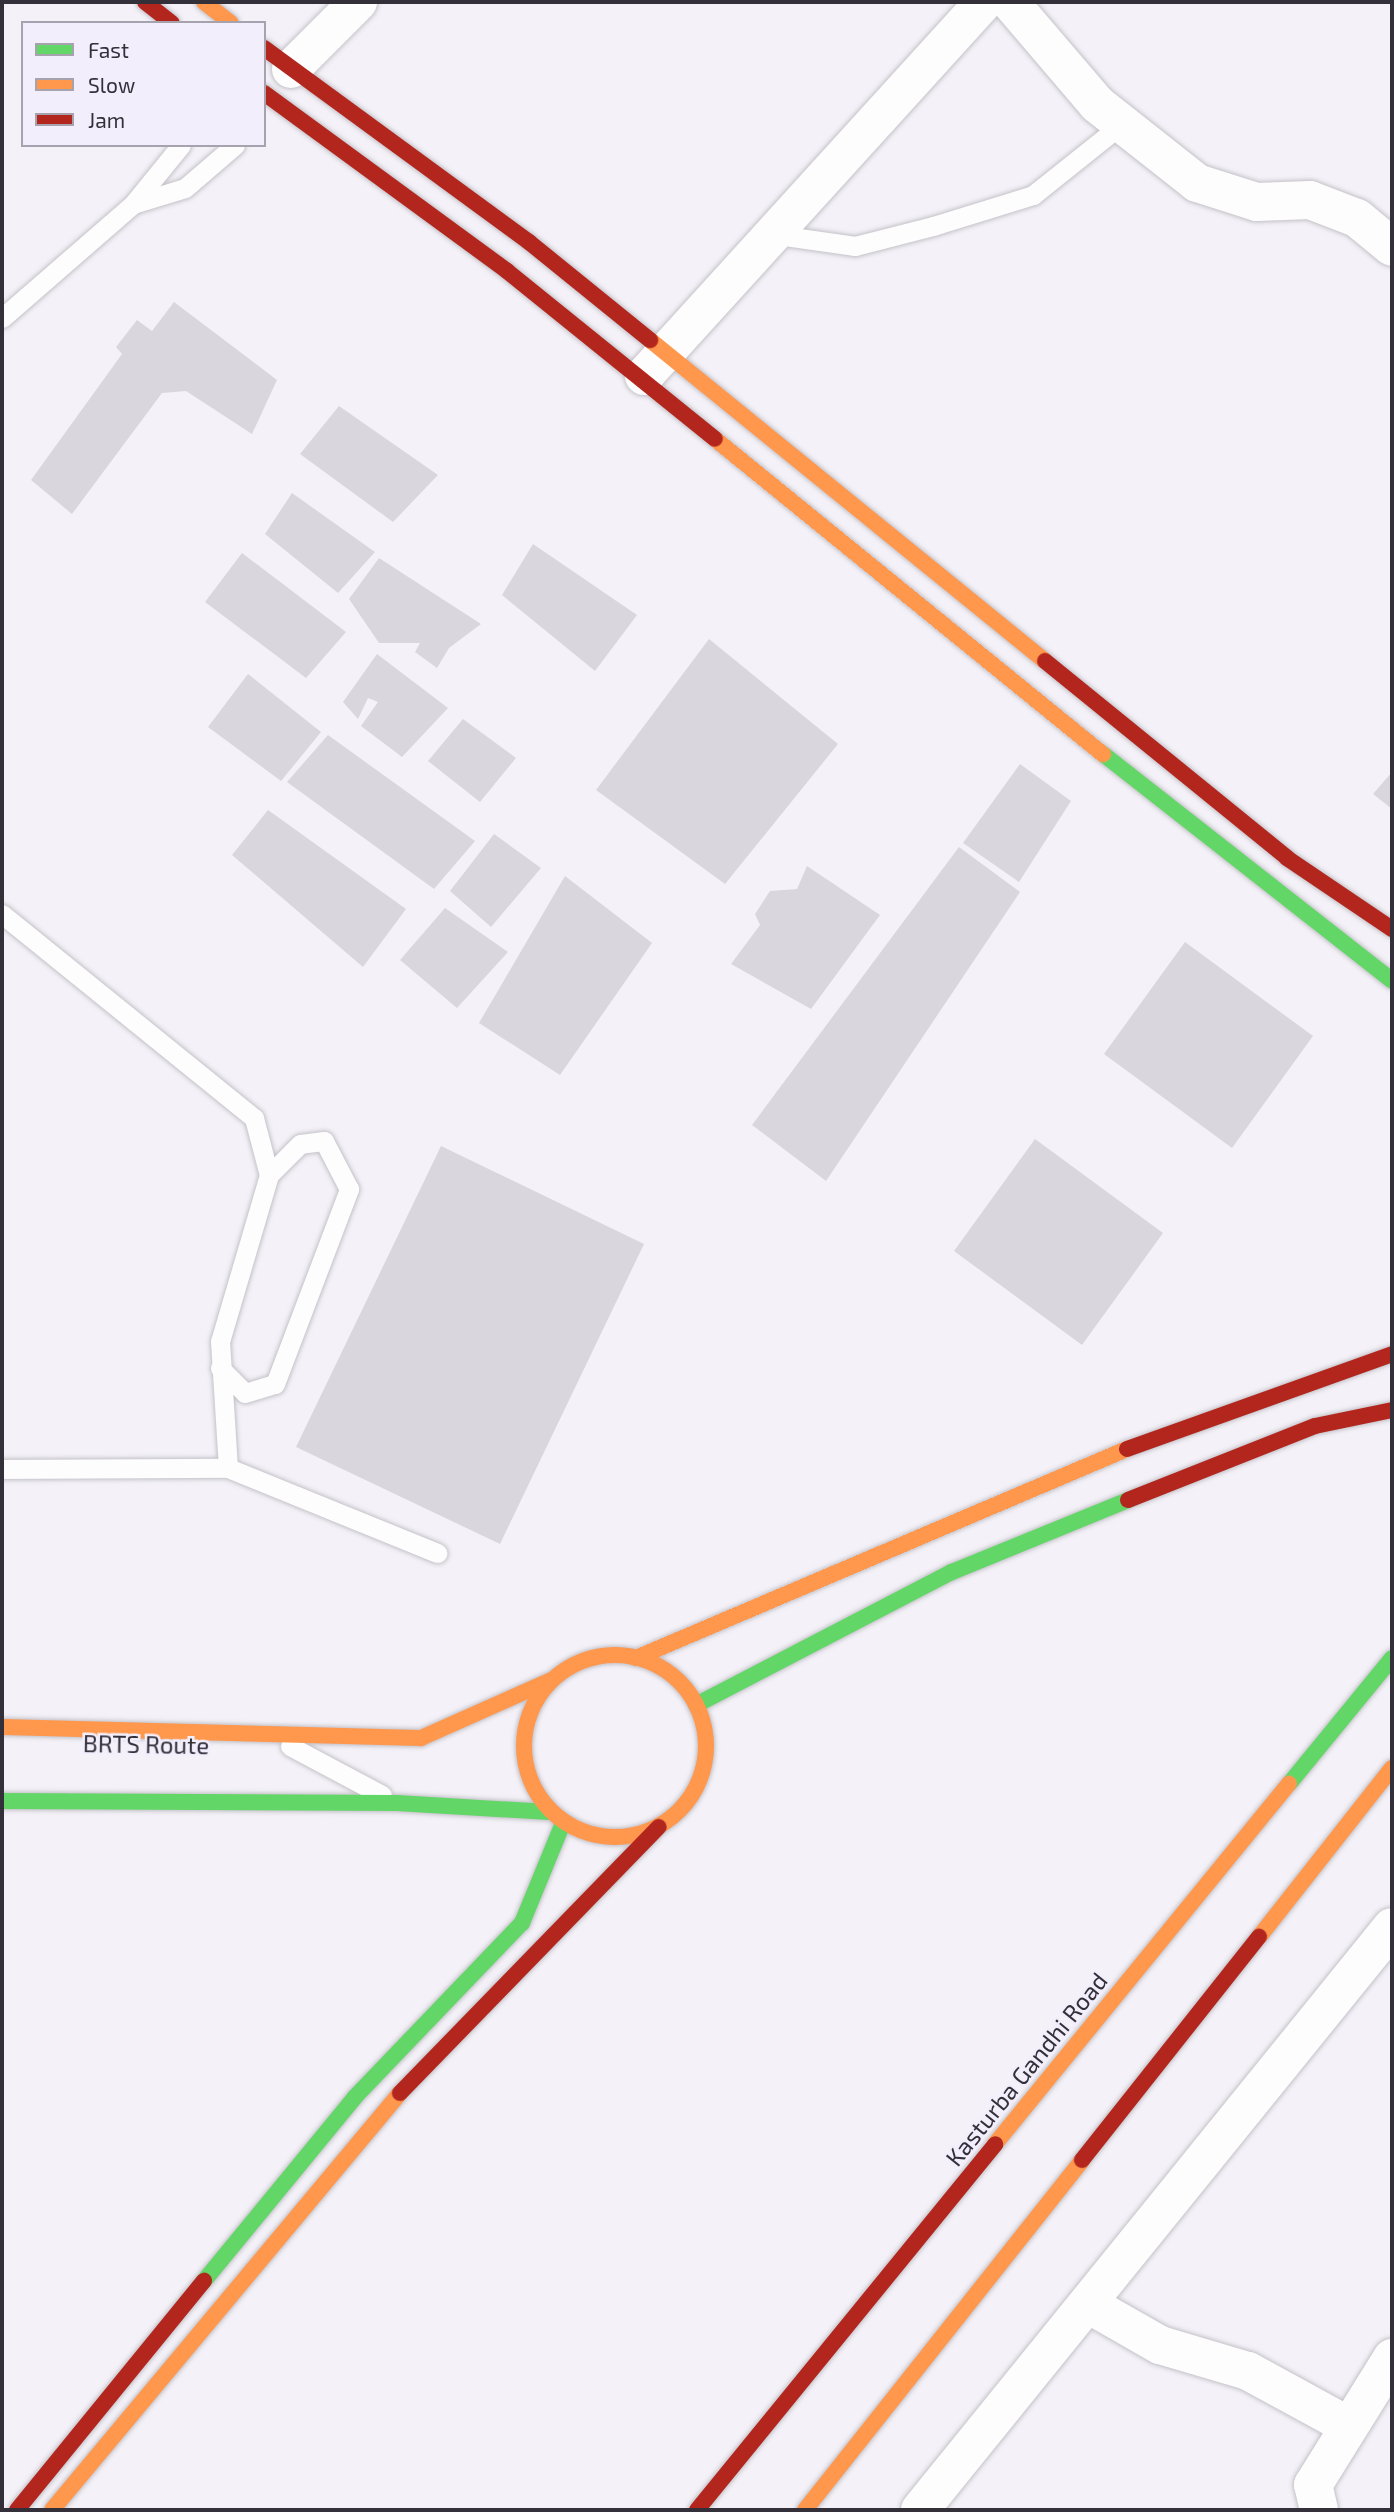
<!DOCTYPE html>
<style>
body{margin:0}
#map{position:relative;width:1394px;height:2512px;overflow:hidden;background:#f4f2f8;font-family:"Exo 2",sans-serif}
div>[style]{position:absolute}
.building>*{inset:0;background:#d9d6de}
.roads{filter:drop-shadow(0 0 2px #c4c2c8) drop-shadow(0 0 2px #c4c2c8)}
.lane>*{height:19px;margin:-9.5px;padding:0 9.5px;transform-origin:9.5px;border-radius:9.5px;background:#fdfdfe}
.street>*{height:38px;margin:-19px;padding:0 19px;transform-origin:19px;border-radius:19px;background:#fdfdfe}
.fast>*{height:16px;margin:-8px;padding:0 8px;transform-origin:8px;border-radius:8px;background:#63d668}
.slow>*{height:16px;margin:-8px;padding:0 8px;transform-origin:8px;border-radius:8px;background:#ff974d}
.slow>.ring{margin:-8px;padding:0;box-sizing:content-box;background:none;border:16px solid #ff974d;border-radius:50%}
.jam>*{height:16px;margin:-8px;padding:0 8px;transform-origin:8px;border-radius:8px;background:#b3261e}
span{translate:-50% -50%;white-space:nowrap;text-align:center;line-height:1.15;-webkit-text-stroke:5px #f3eefc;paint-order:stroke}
.street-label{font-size:24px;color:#333039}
.frame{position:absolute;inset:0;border:4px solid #333039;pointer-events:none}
.legend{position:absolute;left:21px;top:21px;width:245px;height:126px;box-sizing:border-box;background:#f3eefc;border:2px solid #a6a2ae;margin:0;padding:9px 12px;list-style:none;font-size:21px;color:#333039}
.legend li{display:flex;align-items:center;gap:14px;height:35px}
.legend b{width:35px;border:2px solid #a6a2ae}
</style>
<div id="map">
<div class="building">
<i style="clip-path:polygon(174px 302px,277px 380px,252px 434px,186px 391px,162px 393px,72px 514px,31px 480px,122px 354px,116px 347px,137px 320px,152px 331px)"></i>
<i style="clip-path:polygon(339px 406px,438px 475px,393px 522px,300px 454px)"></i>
<i style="clip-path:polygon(292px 493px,375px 552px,338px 593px,265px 534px)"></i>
<i style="clip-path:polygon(533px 544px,637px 615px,595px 671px,502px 595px)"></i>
<i style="clip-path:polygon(242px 553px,346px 632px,306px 678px,205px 602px)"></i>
<i style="clip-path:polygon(379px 558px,481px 624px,449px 648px,437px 668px,415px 652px,420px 643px,379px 643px,349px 599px)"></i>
<i style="clip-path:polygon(709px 639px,838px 744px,725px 884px,596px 790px)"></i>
<i style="clip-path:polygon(377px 654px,448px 708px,402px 757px,361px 726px,378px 702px,368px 698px,358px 719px,343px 702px)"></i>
<i style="clip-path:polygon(248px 674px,321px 732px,281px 781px,208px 727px)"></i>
<i style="clip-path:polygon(463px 719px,516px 758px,480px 802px,428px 761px)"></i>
<i style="clip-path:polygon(328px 735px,475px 841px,434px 889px,287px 782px)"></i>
<i style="clip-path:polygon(1020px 764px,1071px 801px,1019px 882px,963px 843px)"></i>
<i style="clip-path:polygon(1392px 772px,1392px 809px,1373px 794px)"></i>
<i style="clip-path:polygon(268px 810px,406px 909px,363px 967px,232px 855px)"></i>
<i style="clip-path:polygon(494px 834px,541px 868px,491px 927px,450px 891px)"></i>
<i style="clip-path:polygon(959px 847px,1020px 892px,826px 1181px,752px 1125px)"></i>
<i style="clip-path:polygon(807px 866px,880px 915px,811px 1009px,731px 964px,760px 925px,755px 914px,770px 891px,797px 889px)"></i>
<i style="clip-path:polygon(565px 876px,652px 943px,560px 1075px,479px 1023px)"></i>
<i style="clip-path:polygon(445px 908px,508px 952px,457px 1008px,400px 960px)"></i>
<i style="clip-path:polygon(1185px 942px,1313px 1036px,1232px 1148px,1104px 1054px)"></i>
<i style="clip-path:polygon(1035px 1139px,1163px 1233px,1082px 1345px,954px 1251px)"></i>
<i style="clip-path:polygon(441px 1146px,644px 1244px,500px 1544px,296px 1447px)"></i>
</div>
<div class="roads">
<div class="lane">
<i style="left:133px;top:204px;width:54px;rotate:-17.1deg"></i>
<i style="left:185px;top:188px;width:66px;rotate:-40.7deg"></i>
<i style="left:771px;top:234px;width:85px;rotate:8.1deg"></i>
<i style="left:855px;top:246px;width:81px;rotate:-14.4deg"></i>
<i style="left:933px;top:226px;width:105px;rotate:-17.2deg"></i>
<i style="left:1033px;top:195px;width:114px;rotate:-38.6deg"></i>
<i style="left:2px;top:318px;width:174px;rotate:-41deg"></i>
<i style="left:133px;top:204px;width:76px;rotate:-50.9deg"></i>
<i style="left:2px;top:914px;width:324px;rotate:39deg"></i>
<i style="left:254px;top:1118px;width:59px;rotate:75.3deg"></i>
<i style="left:269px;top:1175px;width:173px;rotate:106.4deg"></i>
<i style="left:220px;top:1341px;width:127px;rotate:86.4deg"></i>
<i style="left:228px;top:1468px;width:226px;rotate:22.1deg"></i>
<i style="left:220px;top:1368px;width:35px;rotate:45deg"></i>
<i style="left:245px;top:1393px;width:31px;rotate:-17deg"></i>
<i style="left:275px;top:1384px;width:209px;rotate:-69.2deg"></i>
<i style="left:349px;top:1189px;width:54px;rotate:-117.5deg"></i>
<i style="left:324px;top:1141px;width:24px;rotate:173deg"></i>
<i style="left:300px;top:1144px;width:44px;rotate:135deg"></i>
<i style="left:2px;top:1469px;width:226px;rotate:-0.3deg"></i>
<i style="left:290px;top:1746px;width:104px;rotate:28deg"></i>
</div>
<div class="street">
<i style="left:1010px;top:2px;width:134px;rotate:49.5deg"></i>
<i style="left:1097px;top:104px;width:127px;rotate:38.3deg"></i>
<i style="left:1197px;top:183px;width:63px;rotate:17.6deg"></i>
<i style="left:1257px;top:202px;width:53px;rotate:-2.2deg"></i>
<i style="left:1310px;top:200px;width:50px;rotate:21deg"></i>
<i style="left:1357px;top:218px;width:45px;rotate:39.6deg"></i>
<i style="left:291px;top:69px;width:95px;rotate:-45deg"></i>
<i style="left:644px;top:376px;width:505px;rotate:-47.73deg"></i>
<i style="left:1088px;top:2304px;width:83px;rotate:29.7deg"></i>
<i style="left:1160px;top:2345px;width:92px;rotate:16.5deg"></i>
<i style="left:1248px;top:2371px;width:113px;rotate:28.6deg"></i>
<i style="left:920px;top:2510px;width:750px;rotate:-51.01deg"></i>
<i style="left:1319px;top:2510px;width:26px;rotate:-103deg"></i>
<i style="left:1313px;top:2485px;width:150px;rotate:-58.1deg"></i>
</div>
<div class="fast">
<i style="left:1103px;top:754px;width:367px;rotate:38.1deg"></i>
<i style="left:696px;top:1705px;width:288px;rotate:-27.5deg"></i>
<i style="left:952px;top:1572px;width:190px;rotate:-22.2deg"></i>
<i style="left:1289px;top:1784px;width:163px;rotate:-50.7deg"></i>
<i style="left:2px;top:1801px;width:395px;rotate:0.3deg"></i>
<i style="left:397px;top:1803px;width:153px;rotate:3.4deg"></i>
<i style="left:204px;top:2281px;width:238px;rotate:-50.6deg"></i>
<i style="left:355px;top:2097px;width:241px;rotate:-46.2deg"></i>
<i style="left:522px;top:1923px;width:108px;rotate:-67.7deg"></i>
</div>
<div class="slow">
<i style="left:204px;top:2px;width:34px;rotate:38deg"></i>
<i style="left:650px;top:340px;width:509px;rotate:39.1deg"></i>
<i style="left:715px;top:439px;width:500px;rotate:39.1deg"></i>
<i class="ring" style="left:524px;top:1655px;width:166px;height:166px"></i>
<i style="left:636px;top:1658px;width:534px;rotate:-23.06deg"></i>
<i style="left:2px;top:1727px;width:419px;rotate:1.5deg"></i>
<i style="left:421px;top:1738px;width:142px;rotate:-24deg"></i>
<i style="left:1259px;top:1937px;width:215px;rotate:-51.8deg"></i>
<i style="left:995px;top:2144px;width:465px;rotate:-50.8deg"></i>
<i style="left:52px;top:2510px;width:543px;rotate:-50.15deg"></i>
<i style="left:805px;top:2510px;width:446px;rotate:-51.6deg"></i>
</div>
<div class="jam">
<i style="left:145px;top:2px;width:34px;rotate:38deg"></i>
<i style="left:264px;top:48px;width:328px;rotate:36.2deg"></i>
<i style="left:529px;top:242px;width:156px;rotate:39deg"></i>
<i style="left:264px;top:93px;width:301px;rotate:36.2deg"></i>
<i style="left:507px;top:271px;width:267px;rotate:38.9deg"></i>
<i style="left:1045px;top:661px;width:312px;rotate:39.1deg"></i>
<i style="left:1287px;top:858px;width:127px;rotate:34.1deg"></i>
<i style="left:1127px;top:1449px;width:282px;rotate:-19.7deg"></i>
<i style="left:1128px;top:1500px;width:201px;rotate:-21.6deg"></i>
<i style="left:1315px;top:1426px;width:79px;rotate:-11.7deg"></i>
<i style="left:400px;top:2093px;width:371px;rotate:-45.8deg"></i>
<i style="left:1082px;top:2160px;width:285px;rotate:-51.6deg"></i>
<i style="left:17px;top:2510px;width:296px;rotate:-50.8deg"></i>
<i style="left:697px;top:2510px;width:472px;rotate:-50.8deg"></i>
</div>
</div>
<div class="street-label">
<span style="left:146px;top:1744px;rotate:1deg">BRTS Route</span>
<span style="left:1026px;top:2069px;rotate:-51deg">Kasturba Gandhi Road</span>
</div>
<div class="frame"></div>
<ul class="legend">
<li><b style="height:9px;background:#63d668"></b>Fast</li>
<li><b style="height:9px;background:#ff974d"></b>Slow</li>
<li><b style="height:9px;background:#b3261e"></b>Jam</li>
</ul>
</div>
